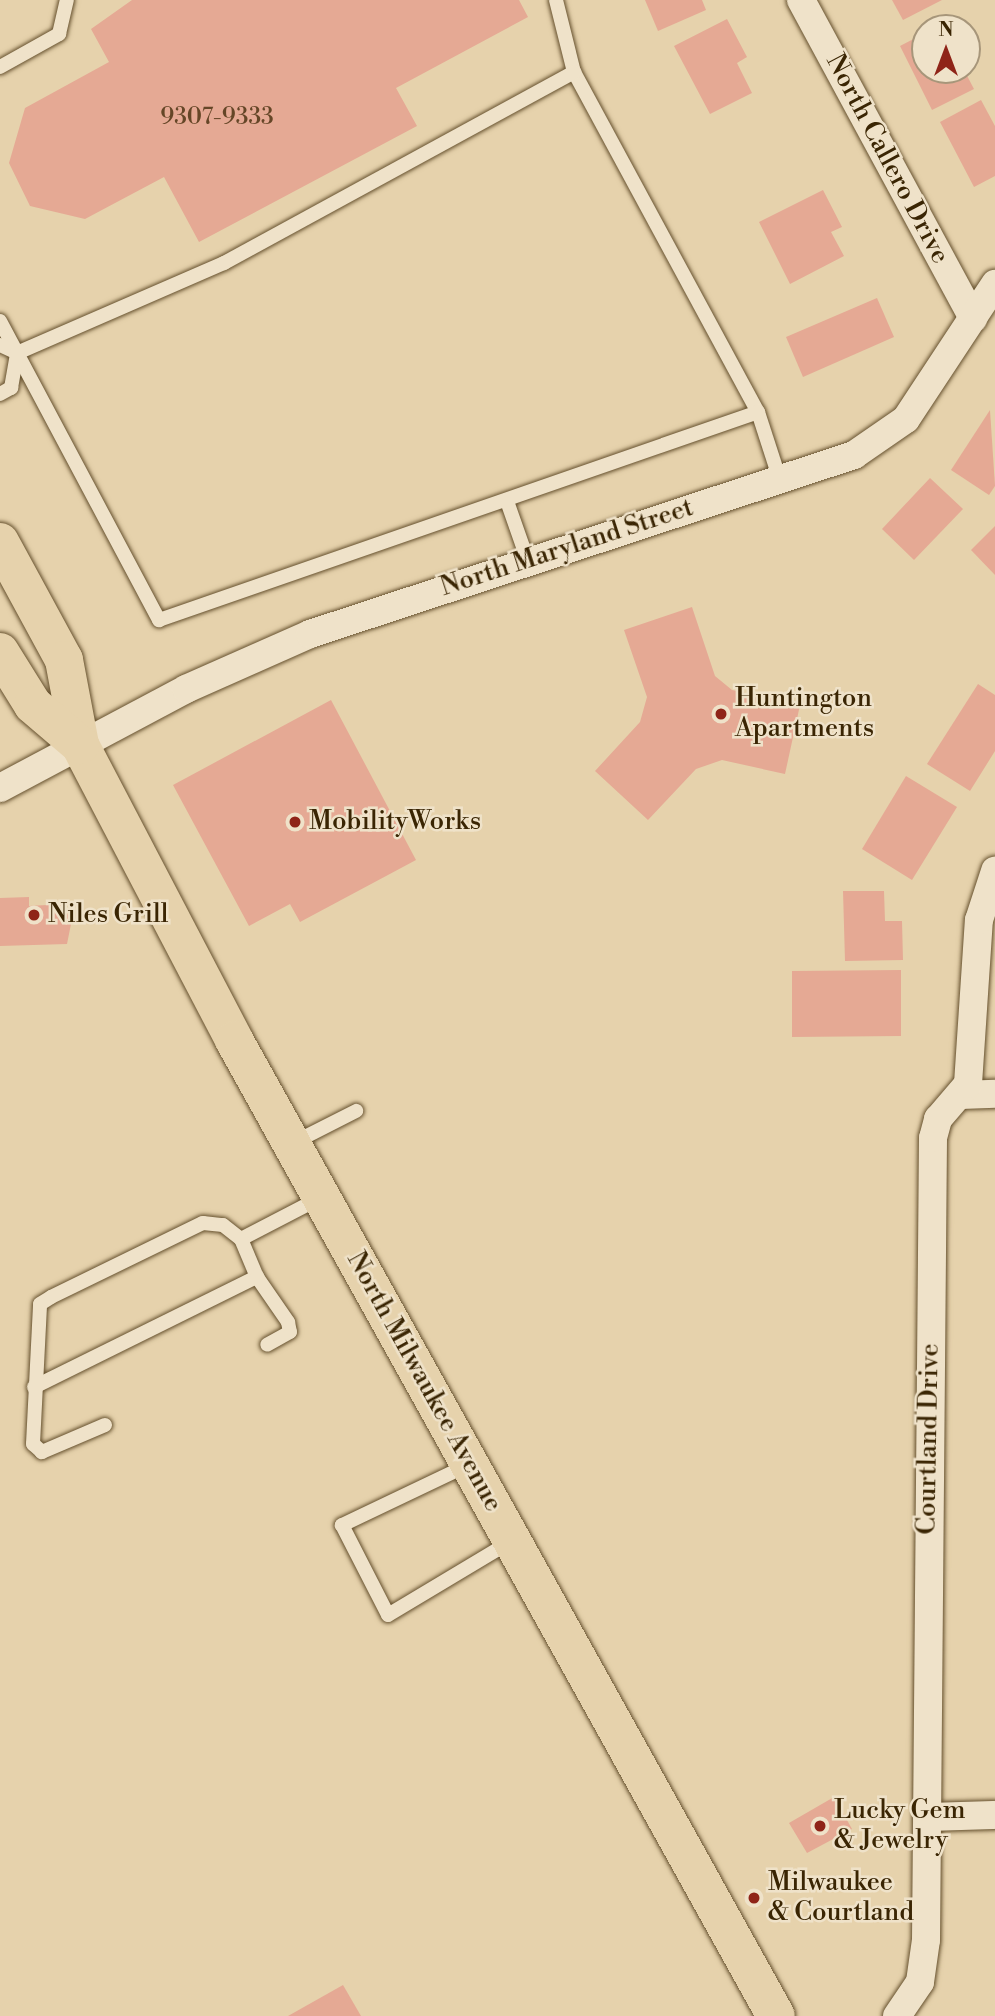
<!DOCTYPE html>
<style>
body{margin:0}
#map{position:relative;width:995px;height:2016px;overflow:hidden;background:#e6d2ac;font-family:"Libre Bodoni",serif}
div>[style]{position:absolute}
.building>*{inset:0;background:#e5a994}
.roads{filter:drop-shadow(0 0 2px #65502d) drop-shadow(0 0 2px #65502d)}
.lane>*{height:14px;margin:-7px;padding:0 7px;transform-origin:7px;border-radius:7px;background:#efe2c9}
.street>*{height:28px;margin:-14px;padding:0 14px;transform-origin:14px;border-radius:14px;background:#efe2c9}
.primary>*{height:38px;margin:-19px;padding:0 19px;transform-origin:19px;border-radius:19px;background:#e6d2ac}
.dots>*{width:19px;height:19px;translate:-50% -50%;box-sizing:border-box;border:4px solid #efe2c9;border-radius:50%}
span{translate:-50% -50%;white-space:nowrap;text-align:center;line-height:1.15;-webkit-text-stroke:5px #efe2c9;paint-order:stroke}
.number-label{font-size:23px;color:#654627}
.number-label span{-webkit-text-stroke-width:0}
.street-label{font-size:26px;color:#3a2503}
.poi-label{font-size:26px;color:#3a2503}
.left{translate:0 -50%;text-align:left}
.north{position:absolute;left:911px;top:14px;width:70px;height:70px;box-sizing:border-box;background:#efe2c9;border:2px solid #a7967a;border-radius:50%;rotate:0deg;font-size:19px;font-weight:700;line-height:28px;text-align:center;color:#3a2503}
.north::after{content:'';display:block;margin:auto;width:24px;height:32px;background:#8f2418;clip-path:polygon(50% 0,100% 100%,50% 72%,0 100%)}
</style>
<div id="map">
<div class="building">
<i style="clip-path:polygon(132px 0,519px 0,528px 17px,396px 88px,417px 126px,199px 242px,164px 177px,85px 219px,30px 206px,9px 163px,25px 108px,109px 62px,91px 29px)"></i>
<i style="clip-path:polygon(645px 0,702px 0,706px 10px,658px 31px)"></i>
<i style="clip-path:polygon(892px 0,942px 0,903px 20px)"></i>
<i style="clip-path:polygon(727px 19px,747px 57px,737px 63px,752px 93px,710px 114px,674px 46px)"></i>
<i style="clip-path:polygon(925px 33px,925px 70px,964px 70px,974px 89px,932px 110px,900px 46px)"></i>
<i style="clip-path:polygon(981px 100px,995px 126px,995px 176px,974px 187px,940px 122px)"></i>
<i style="clip-path:polygon(823px 190px,842px 227px,831px 232px,844px 256px,790px 284px,759px 222px)"></i>
<i style="clip-path:polygon(877px 298px,894px 337px,803px 377px,786px 337px)"></i>
<i style="clip-path:polygon(990px 410px,995px 486px,989px 495px,951px 470px)"></i>
<i style="clip-path:polygon(930px 478px,963px 509px,914px 560px,882px 529px)"></i>
<i style="clip-path:polygon(995px 526px,995px 575px,971px 550px)"></i>
<i style="clip-path:polygon(692px 607px,715px 676px,732px 690px,800px 705px,785px 774px,722px 760px,696px 769px,648px 820px,595px 771px,640px 722px,647px 697px,624px 630px)"></i>
<i style="clip-path:polygon(978px 684px,995px 695px,995px 751px,970px 791px,927px 764px)"></i>
<i style="clip-path:polygon(331px 700px,416px 860px,300px 922px,290px 904px,249px 926px,173px 785px)"></i>
<i style="clip-path:polygon(906px 776px,957px 807px,912px 880px,862px 849px)"></i>
<i style="clip-path:polygon(843px 891px,884px 891px,885px 921px,902px 921px,903px 960px,845px 961px)"></i>
<i style="clip-path:polygon(29px 897px,29px 906px,64px 904px,71px 924px,67px 944px,0 946px,0 898px)"></i>
<i style="clip-path:polygon(901px 970px,901px 1036px,792px 1037px,792px 971px)"></i>
<i style="clip-path:polygon(834px 1797px,852px 1829px,807px 1853px,789px 1823px)"></i>
<i style="clip-path:polygon(343px 1985px,361px 2016px,288px 2016px)"></i>
</div>
<div class="roads">
<div class="lane">
<i style="left:556px;top:0;width:74px;rotate:76deg"></i>
<i style="left:574px;top:72px;width:387px;rotate:61.6deg"></i>
<i style="left:758px;top:412px;width:71px;rotate:72.1deg"></i>
<i style="left:0;top:67px;width:68px;rotate:-29.2deg"></i>
<i style="left:59px;top:34px;width:35px;rotate:-77deg"></i>
<i style="left:0;top:321px;width:339px;rotate:62deg"></i>
<i style="left:159px;top:620px;width:634px;rotate:-19.15deg"></i>
<i style="left:0;top:345px;width:19px;rotate:25deg"></i>
<i style="left:17px;top:353px;width:226px;rotate:-23.5deg"></i>
<i style="left:224px;top:263px;width:399px;rotate:-28.6deg"></i>
<i style="left:0;top:394px;width:13px;rotate:-29deg"></i>
<i style="left:11px;top:388px;width:36px;rotate:-80deg"></i>
<i style="left:508px;top:504px;width:60px;rotate:70.7deg"></i>
<i style="left:293px;top:1143px;width:71px;rotate:-26.9deg"></i>
<i style="left:241px;top:1239px;width:89px;rotate:-27.4deg"></i>
<i style="left:34px;top:1387px;width:249px;rotate:-26.3deg"></i>
<i style="left:105px;top:1425px;width:69px;rotate:156.8deg"></i>
<i style="left:42px;top:1452px;width:12px;rotate:-138deg"></i>
<i style="left:33px;top:1444px;width:140px;rotate:-87.1deg"></i>
<i style="left:40px;top:1304px;width:13px;rotate:-32deg"></i>
<i style="left:51px;top:1297px;width:169px;rotate:-26deg"></i>
<i style="left:203px;top:1223px;width:20px;rotate:6deg"></i>
<i style="left:223px;top:1225px;width:23px;rotate:38deg"></i>
<i style="left:241px;top:1239px;width:41px;rotate:67.2deg"></i>
<i style="left:257px;top:1277px;width:55px;rotate:55.4deg"></i>
<i style="left:288px;top:1322px;width:10px;rotate:79deg"></i>
<i style="left:290px;top:1332px;width:26px;rotate:151deg"></i>
<i style="left:468px;top:1465px;width:140px;rotate:154.5deg"></i>
<i style="left:342px;top:1525px;width:101px;rotate:62.9deg"></i>
<i style="left:388px;top:1615px;width:142px;rotate:-30.9deg"></i>
</div>
<div class="street">
<i style="left:801px;top:0;width:362px;rotate:61.6deg"></i>
<i style="left:0;top:788px;width:211px;rotate:-28deg"></i>
<i style="left:186px;top:689px;width:136px;rotate:-23.9deg"></i>
<i style="left:310px;top:634px;width:573px;rotate:-18.21deg"></i>
<i style="left:854px;top:455px;width:63px;rotate:-34.7deg"></i>
<i style="left:906px;top:419px;width:162px;rotate:-56.6deg"></i>
<i style="left:961px;top:1095px;width:34px;rotate:-2deg"></i>
<i style="left:927px;top:1817px;width:68px;rotate:-1.7deg"></i>
<i style="left:897px;top:2016px;width:41px;rotate:-55.9deg"></i>
<i style="left:920px;top:1982px;width:42px;rotate:-81.9deg"></i>
<i style="left:926px;top:1940px;width:802px;rotate:-89.5deg"></i>
<i style="left:933px;top:1138px;width:20px;rotate:-75deg"></i>
<i style="left:938px;top:1119px;width:46px;rotate:-49.4deg"></i>
<i style="left:968px;top:1084px;width:164px;rotate:-86.2deg"></i>
<i style="left:979px;top:920px;width:52px;rotate:-71.9deg"></i>
</div>
<div class="primary">
<i style="left:0;top:542px;width:134px;rotate:61.5deg"></i>
<i style="left:64px;top:660px;width:86px;rotate:79.3deg"></i>
<i style="left:80px;top:745px;width:333px;rotate:62.4deg"></i>
<i style="left:234px;top:1040px;width:1116px;rotate:60.96deg"></i>
<i style="left:0;top:652px;width:62px;rotate:58.1deg"></i>
<i style="left:33px;top:705px;width:62px;rotate:40.4deg"></i>
</div>
</div>
<div class="dots">
<i style="left:721px;top:714px;background:#8f2418"></i>
<i style="left:295px;top:822px;background:#8f2418"></i>
<i style="left:34px;top:915px;background:#8f2418"></i>
<i style="left:820px;top:1826px;background:#8f2418"></i>
<i style="left:754px;top:1898px;background:#8f2418"></i>
</div>
<div class="number-label">
<span style="left:217px;top:117px">9307-9333</span>
</div>
<div class="street-label">
<span style="left:887px;top:159px;rotate:62deg">North Callero Drive</span>
<span style="left:567px;top:548px;rotate:-18deg">North Maryland Street</span>
<span style="left:424px;top:1382px;rotate:61deg">North Milwaukee Avenue</span>
<span style="left:929px;top:1439px;rotate:-89deg">Courtland Drive</span>
</div>
<div class="poi-label">
<span class="left" style="left:735px;top:714px">Huntington<br>Apartments</span>
<span class="left" style="left:309px;top:822px">MobilityWorks</span>
<span class="left" style="left:48px;top:915px">Niles Grill</span>
<span class="left" style="left:834px;top:1826px">Lucky Gem<br>&amp; Jewelry</span>
<span class="left" style="left:768px;top:1898px">Milwaukee<br>&amp; Courtland</span>
</div>
<div class="north">N</div>
</div>
